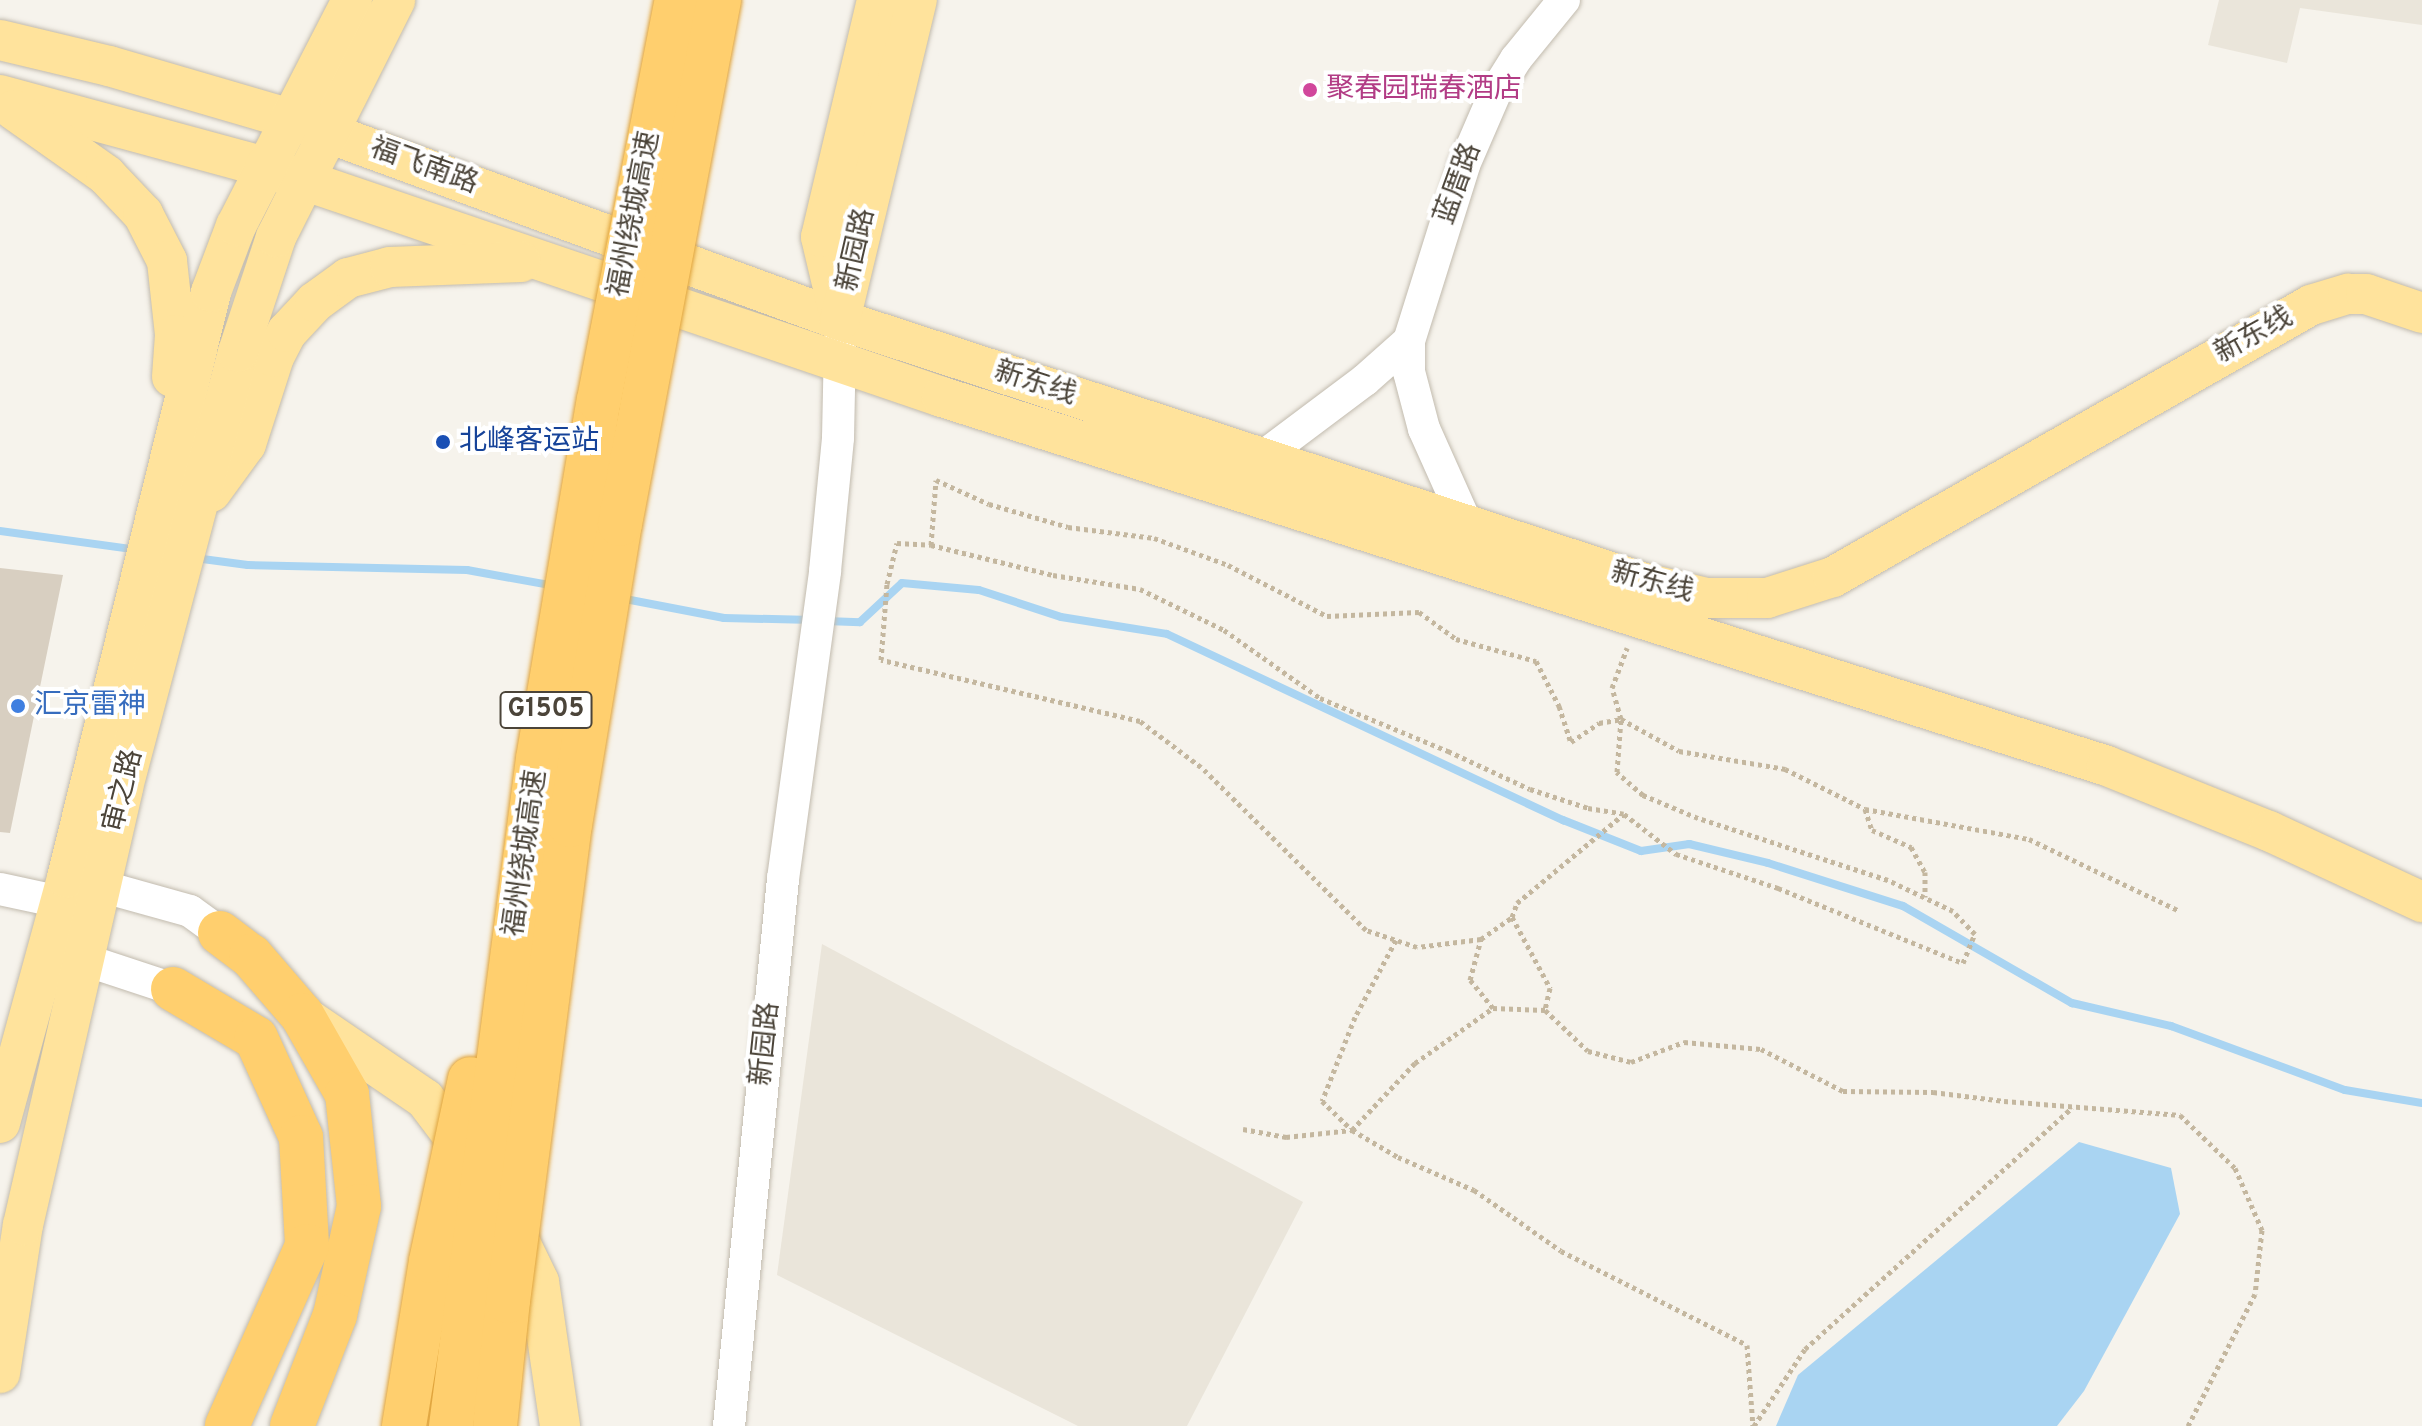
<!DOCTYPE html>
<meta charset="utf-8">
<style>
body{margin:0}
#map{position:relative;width:2422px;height:1426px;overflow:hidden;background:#f6f3ec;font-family:Overpass,"Noto Sans SC",sans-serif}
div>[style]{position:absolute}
.residential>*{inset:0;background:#eae5da}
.water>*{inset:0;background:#a9d4f2}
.stream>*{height:8px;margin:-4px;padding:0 4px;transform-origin:4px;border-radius:4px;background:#a9d4f2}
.building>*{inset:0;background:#d8cfc1}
.path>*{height:5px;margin-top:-2.5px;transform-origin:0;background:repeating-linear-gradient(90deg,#c4b79f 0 4px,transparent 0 8px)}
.roads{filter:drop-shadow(0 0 2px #c2bbae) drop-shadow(0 0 2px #c2bbae)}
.minor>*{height:32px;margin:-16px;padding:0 16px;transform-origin:16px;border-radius:16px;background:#fff}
.major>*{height:40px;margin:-20px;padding:0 20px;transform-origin:20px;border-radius:20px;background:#ffe39c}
.highway>*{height:44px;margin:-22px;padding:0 22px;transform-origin:22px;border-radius:22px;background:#ffcf6e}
.bridges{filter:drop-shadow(0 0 2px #e0a43c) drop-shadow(0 0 2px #e0a43c)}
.highway-bridge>*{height:44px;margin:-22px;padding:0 22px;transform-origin:22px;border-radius:22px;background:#ffcf6e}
.dots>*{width:22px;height:22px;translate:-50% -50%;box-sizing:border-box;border:4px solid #fff;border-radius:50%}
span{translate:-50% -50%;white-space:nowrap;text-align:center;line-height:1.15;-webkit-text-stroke:8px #fff;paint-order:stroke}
.shield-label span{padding:2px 6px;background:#fff;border:2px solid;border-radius:6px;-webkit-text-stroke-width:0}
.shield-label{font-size:26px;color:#4b4439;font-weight:700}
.hotel-label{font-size:28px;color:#b23c85}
.left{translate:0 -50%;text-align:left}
.street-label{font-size:28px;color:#4b4439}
.transit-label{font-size:28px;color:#164399}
.shop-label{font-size:28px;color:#366cbe}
</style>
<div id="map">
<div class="residential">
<i style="clip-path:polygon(2219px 0,2422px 0,2422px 25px,2300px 8px,2287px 63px,2208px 45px)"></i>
<i style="clip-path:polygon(822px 944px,1303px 1202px,1187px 1426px,1078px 1426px,777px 1275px)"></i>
</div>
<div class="water">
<i style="clip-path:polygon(2079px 1142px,2171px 1168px,2180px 1214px,2084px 1391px,2057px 1426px,1776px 1426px,1798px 1375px)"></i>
</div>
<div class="stream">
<i style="left:0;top:531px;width:139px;rotate:7.8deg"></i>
<i style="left:195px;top:558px;width:53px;rotate:7.5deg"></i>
<i style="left:248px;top:565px;width:219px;rotate:1.3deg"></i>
<i style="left:467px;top:570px;width:89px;rotate:10.3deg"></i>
<i style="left:620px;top:598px;width:106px;rotate:10.9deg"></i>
<i style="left:724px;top:618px;width:89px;rotate:1.3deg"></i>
<i style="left:826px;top:621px;width:34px;rotate:2deg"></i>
<i style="left:860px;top:622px;width:57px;rotate:-42.9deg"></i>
<i style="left:902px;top:583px;width:77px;rotate:5.2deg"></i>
<i style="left:979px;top:590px;width:86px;rotate:18.2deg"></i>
<i style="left:1061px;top:617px;width:107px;rotate:9.1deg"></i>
<i style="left:1167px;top:634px;width:438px;rotate:25.2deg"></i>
<i style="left:1563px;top:820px;width:84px;rotate:21.7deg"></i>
<i style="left:1641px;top:851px;width:49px;rotate:-8.3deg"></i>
<i style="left:1689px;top:844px;width:81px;rotate:13.5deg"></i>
<i style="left:1768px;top:863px;width:142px;rotate:17.7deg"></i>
<i style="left:1903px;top:906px;width:195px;rotate:29.9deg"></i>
<i style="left:2072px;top:1003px;width:102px;rotate:13.1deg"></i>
<i style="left:2171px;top:1026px;width:185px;rotate:20.2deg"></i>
<i style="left:2345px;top:1090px;width:78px;rotate:9.6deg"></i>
</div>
<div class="building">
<i style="clip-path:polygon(0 568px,63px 575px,10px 833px,0 832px)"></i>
</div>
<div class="path">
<i style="left:931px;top:545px;width:65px;rotate:-85.6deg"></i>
<i style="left:936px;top:480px;width:58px;rotate:24.4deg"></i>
<i style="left:989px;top:504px;width:82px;rotate:16.2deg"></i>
<i style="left:1068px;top:527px;width:87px;rotate:7.3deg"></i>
<i style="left:1154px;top:538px;width:79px;rotate:20deg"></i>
<i style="left:1228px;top:565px;width:111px;rotate:27.3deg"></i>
<i style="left:1327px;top:616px;width:92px;rotate:-2.5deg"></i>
<i style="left:1419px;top:612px;width:46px;rotate:36.1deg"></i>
<i style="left:1456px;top:639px;width:83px;rotate:15.4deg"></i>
<i style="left:1536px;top:661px;width:51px;rotate:62.9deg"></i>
<i style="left:1559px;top:706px;width:38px;rotate:72deg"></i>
<i style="left:1571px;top:742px;width:34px;rotate:-34deg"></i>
<i style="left:1599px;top:723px;width:22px;rotate:-10deg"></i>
<i style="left:1621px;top:719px;width:66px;rotate:28.9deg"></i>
<i style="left:1679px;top:751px;width:108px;rotate:9.6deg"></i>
<i style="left:1785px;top:769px;width:89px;rotate:26.6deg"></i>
<i style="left:1865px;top:809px;width:167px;rotate:10.4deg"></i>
<i style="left:2029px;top:839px;width:167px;rotate:25.5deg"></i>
<i style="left:1865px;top:809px;width:22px;rotate:72deg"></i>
<i style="left:1872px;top:830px;width:43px;rotate:23.6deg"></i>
<i style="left:1911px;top:847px;width:29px;rotate:61deg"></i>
<i style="left:1925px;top:872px;width:25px;rotate:90deg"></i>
<i style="left:1512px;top:917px;width:81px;rotate:61.8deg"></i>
<i style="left:1550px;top:988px;width:23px;rotate:103deg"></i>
<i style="left:1545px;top:1010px;width:52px;rotate:-177.8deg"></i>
<i style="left:1493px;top:1008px;width:36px;rotate:-129deg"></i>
<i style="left:1470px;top:980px;width:42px;rotate:-75deg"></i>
<i style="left:1481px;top:939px;width:38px;rotate:-35deg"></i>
<i style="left:1512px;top:917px;width:15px;rotate:-70deg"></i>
<i style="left:1517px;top:903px;width:139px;rotate:-39.8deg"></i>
<i style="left:1481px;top:939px;width:64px;rotate:172.9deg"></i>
<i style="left:1417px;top:947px;width:54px;rotate:-161.6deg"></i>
<i style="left:1366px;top:930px;width:232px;rotate:-135.3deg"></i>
<i style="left:1201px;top:767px;width:76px;rotate:-143deg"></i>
<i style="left:1140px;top:721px;width:266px;rotate:-166.7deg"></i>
<i style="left:881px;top:660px;width:76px;rotate:-85.5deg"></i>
<i style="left:887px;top:584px;width:42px;rotate:-76.3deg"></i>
<i style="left:897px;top:543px;width:34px;rotate:3deg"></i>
<i style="left:931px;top:545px;width:126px;rotate:13.8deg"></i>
<i style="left:1053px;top:575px;width:88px;rotate:9.1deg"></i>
<i style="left:1140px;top:589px;width:93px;rotate:26deg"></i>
<i style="left:1224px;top:630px;width:118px;rotate:35.3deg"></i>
<i style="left:1320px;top:698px;width:139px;rotate:22.5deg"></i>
<i style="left:1448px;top:751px;width:90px;rotate:24.9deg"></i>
<i style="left:1530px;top:789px;width:61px;rotate:18.1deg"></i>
<i style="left:1588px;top:808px;width:36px;rotate:9deg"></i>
<i style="left:1624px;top:814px;width:66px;rotate:37.6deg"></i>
<i style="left:1676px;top:854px;width:108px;rotate:18.4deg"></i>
<i style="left:1778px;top:888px;width:200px;rotate:22.1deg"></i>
<i style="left:1963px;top:963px;width:31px;rotate:-68deg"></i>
<i style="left:1975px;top:934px;width:32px;rotate:-134deg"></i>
<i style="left:1953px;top:911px;width:72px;rotate:-154.5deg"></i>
<i style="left:1888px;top:880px;width:200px;rotate:-161.9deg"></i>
<i style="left:1698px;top:818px;width:60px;rotate:-157.3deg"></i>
<i style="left:1643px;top:795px;width:35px;rotate:-139deg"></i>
<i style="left:1617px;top:772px;width:53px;rotate:-85.7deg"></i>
<i style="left:1621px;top:719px;width:32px;rotate:-106deg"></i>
<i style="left:1612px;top:688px;width:43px;rotate:-69.4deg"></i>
<i style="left:1396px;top:940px;width:87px;rotate:118deg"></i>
<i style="left:1355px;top:1017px;width:90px;rotate:111.4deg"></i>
<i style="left:1322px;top:1101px;width:42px;rotate:44deg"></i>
<i style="left:1352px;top:1130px;width:53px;rotate:30.4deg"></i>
<i style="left:1398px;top:1157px;width:83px;rotate:23.5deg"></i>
<i style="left:1474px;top:1190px;width:106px;rotate:35deg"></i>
<i style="left:1561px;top:1251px;width:208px;rotate:26.8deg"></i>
<i style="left:1747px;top:1345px;width:81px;rotate:85.8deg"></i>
<i style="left:1545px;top:1010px;width:59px;rotate:43.6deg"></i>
<i style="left:1588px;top:1051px;width:44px;rotate:14.3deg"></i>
<i style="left:1631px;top:1062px;width:57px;rotate:-20.7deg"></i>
<i style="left:1684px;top:1042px;width:77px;rotate:5.2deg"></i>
<i style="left:1761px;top:1049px;width:92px;rotate:27.1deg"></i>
<i style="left:1843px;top:1091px;width:90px;rotate:0.6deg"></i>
<i style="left:1933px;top:1092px;width:72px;rotate:7.2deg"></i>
<i style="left:2004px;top:1101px;width:177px;rotate:4.5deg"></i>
<i style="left:2180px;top:1115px;width:76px;rotate:43.9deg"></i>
<i style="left:2235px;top:1168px;width:68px;rotate:66.5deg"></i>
<i style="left:2262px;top:1230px;width:64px;rotate:96.2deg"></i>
<i style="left:2255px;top:1294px;width:148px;rotate:116.9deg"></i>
<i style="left:1243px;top:1129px;width:44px;rotate:10.5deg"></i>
<i style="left:1286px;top:1137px;width:66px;rotate:-6.1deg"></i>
<i style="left:1352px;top:1130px;width:92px;rotate:-46.8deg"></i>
<i style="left:1415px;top:1063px;width:95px;rotate:-35.2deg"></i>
<i style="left:1754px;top:1426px;width:92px;rotate:-56.5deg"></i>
<i style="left:1805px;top:1349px;width:360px;rotate:-42.1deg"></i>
</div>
<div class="roads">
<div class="minor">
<i style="left:1261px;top:458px;width:130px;rotate:-36.9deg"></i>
<i style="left:1365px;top:380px;width:59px;rotate:-41.6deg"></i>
<i style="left:1467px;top:525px;width:105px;rotate:-114.1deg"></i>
<i style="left:1424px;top:429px;width:59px;rotate:-104.7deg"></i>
<i style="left:1409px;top:372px;width:31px;rotate:-90deg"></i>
<i style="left:1409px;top:341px;width:184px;rotate:-72.6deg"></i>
<i style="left:1464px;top:165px;width:81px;rotate:-66.6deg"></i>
<i style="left:1496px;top:91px;width:38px;rotate:-58deg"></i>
<i style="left:1516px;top:59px;width:76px;rotate:-50.9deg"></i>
<i style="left:79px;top:880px;width:115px;rotate:15.6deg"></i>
<i style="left:190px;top:911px;width:37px;rotate:36deg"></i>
<i style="left:0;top:889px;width:86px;rotate:12.1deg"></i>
<i style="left:61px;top:952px;width:118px;rotate:18.3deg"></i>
<i style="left:729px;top:1426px;width:550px;rotate:-84.36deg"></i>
<i style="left:783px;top:879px;width:311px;rotate:-82.2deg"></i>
<i style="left:825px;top:571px;width:134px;rotate:-84.4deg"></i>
<i style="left:838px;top:438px;width:99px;rotate:-88.8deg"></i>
</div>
<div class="major">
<i style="left:0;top:40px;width:112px;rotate:13.4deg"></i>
<i style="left:109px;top:66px;width:189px;rotate:16.3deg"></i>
<i style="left:290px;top:119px;width:586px;rotate:20.08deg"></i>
<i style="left:840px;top:320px;width:846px;rotate:18.11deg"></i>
<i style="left:1644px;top:583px;width:64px;rotate:13.6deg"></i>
<i style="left:1706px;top:598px;width:61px"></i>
<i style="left:1767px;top:598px;width:69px;rotate:-17.7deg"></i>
<i style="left:1833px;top:577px;width:550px;rotate:-29.64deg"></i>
<i style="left:2311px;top:305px;width:39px;rotate:-17deg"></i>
<i style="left:2348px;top:294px;width:18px"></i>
<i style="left:2366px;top:294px;width:59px;rotate:18.7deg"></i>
<i style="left:0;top:95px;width:275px;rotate:15.2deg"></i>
<i style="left:265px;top:167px;width:715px;rotate:18.76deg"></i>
<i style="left:942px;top:397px;width:1222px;rotate:17.57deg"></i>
<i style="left:2107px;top:766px;width:175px;rotate:21.9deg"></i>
<i style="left:2269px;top:831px;width:169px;rotate:24.9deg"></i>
<i style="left:14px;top:110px;width:113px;rotate:35.2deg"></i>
<i style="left:106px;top:175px;width:54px;rotate:46.5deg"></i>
<i style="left:143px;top:214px;width:53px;rotate:62.9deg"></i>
<i style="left:167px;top:261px;width:74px;rotate:83.8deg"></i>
<i style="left:175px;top:335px;width:42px;rotate:94.1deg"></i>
<i style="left:838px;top:309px;width:74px;rotate:-103.3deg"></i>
<i style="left:821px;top:237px;width:244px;rotate:-76.7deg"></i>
<i style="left:840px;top:320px;width:329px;rotate:-76.5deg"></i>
<i style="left:211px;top:492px;width:59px;rotate:-53.9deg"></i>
<i style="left:246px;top:444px;width:91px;rotate:-72.2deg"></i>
<i style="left:274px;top:357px;width:28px;rotate:-63deg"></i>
<i style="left:287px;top:332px;width:41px;rotate:-47deg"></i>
<i style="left:315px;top:302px;width:41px;rotate:-36deg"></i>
<i style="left:348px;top:278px;width:43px;rotate:-14.7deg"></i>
<i style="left:390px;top:267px;width:131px;rotate:-2.2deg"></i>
<i style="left:302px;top:1015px;width:149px;rotate:34.3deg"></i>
<i style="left:425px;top:1099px;width:78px;rotate:52.8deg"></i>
<i style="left:0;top:1123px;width:254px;rotate:-74.7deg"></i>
<i style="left:67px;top:878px;width:603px;rotate:-76.19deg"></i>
<i style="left:211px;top:292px;width:71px;rotate:-69.3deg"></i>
<i style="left:236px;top:226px;width:254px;rotate:-62.8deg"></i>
<i style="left:510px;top:1222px;width:67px;rotate:64.2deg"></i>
<i style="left:539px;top:1282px;width:146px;rotate:81.7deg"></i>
<i style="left:0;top:1373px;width:150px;rotate:-81.2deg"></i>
<i style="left:23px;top:1225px;width:449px;rotate:-77.1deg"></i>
<i style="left:123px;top:787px;width:450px;rotate:-75.2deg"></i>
<i style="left:238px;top:352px;width:121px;rotate:-71.7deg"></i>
<i style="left:276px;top:237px;width:265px;rotate:-63.3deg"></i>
</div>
<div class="highway">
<i style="left:220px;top:933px;width:39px;rotate:37deg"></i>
<i style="left:251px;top:956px;width:78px;rotate:49.2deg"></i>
<i style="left:302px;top:1015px;width:91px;rotate:60.3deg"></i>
<i style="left:347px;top:1094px;width:113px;rotate:83.9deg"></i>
<i style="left:359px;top:1206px;width:112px;rotate:102.4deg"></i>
<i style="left:335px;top:1315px;width:119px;rotate:111.2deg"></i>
<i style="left:173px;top:989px;width:96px;rotate:30.6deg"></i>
<i style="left:256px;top:1038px;width:109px;rotate:65.6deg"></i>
<i style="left:301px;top:1137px;width:109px;rotate:86.8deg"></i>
<i style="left:307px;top:1246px;width:197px;rotate:114deg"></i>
</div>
</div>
<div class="bridges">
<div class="highway-bridge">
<i style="left:404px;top:1426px;width:167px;rotate:-80.7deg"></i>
<i style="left:431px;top:1261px;width:186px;rotate:-77.9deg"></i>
<i style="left:451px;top:1426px;width:673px;rotate:-82.57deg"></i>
<i style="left:538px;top:759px;width:364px;rotate:-80.4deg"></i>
<i style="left:599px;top:400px;width:408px;rotate:-79deg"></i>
<i style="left:495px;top:1426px;width:126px;rotate:-84.1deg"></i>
<i style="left:508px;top:1301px;width:480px;rotate:-82.6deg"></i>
<i style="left:570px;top:825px;width:305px;rotate:-80.6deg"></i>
<i style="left:620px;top:524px;width:533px;rotate:-79.3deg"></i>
</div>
</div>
<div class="dots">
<i style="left:1310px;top:90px;background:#d1479c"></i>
<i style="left:443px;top:442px;background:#1a4fb4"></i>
<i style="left:18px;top:706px;background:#3f7fe0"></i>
</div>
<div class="shield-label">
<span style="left:546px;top:710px">G1505</span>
</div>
<div class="hotel-label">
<span class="left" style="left:1326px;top:90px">聚春园瑞春酒店</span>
</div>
<div class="street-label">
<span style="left:424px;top:167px;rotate:20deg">福飞南路</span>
<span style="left:1459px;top:184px;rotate:-70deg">蓝厝路</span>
<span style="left:635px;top:214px;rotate:-79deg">福州绕城高速</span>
<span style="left:857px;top:250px;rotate:-77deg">新园路</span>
<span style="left:2254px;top:336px;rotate:-29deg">新东线</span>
<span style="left:1035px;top:384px;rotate:18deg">新东线</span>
<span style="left:1652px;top:583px;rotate:15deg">新东线</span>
<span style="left:124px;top:791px;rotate:-76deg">审之路</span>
<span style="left:526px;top:853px;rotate:-82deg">福州绕城高速</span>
<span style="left:766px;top:1044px;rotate:-84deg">新园路</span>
</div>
<div class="transit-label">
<span class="left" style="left:459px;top:442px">北峰客运站</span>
</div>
<div class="shop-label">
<span class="left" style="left:34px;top:706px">汇京雷神</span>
</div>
</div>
